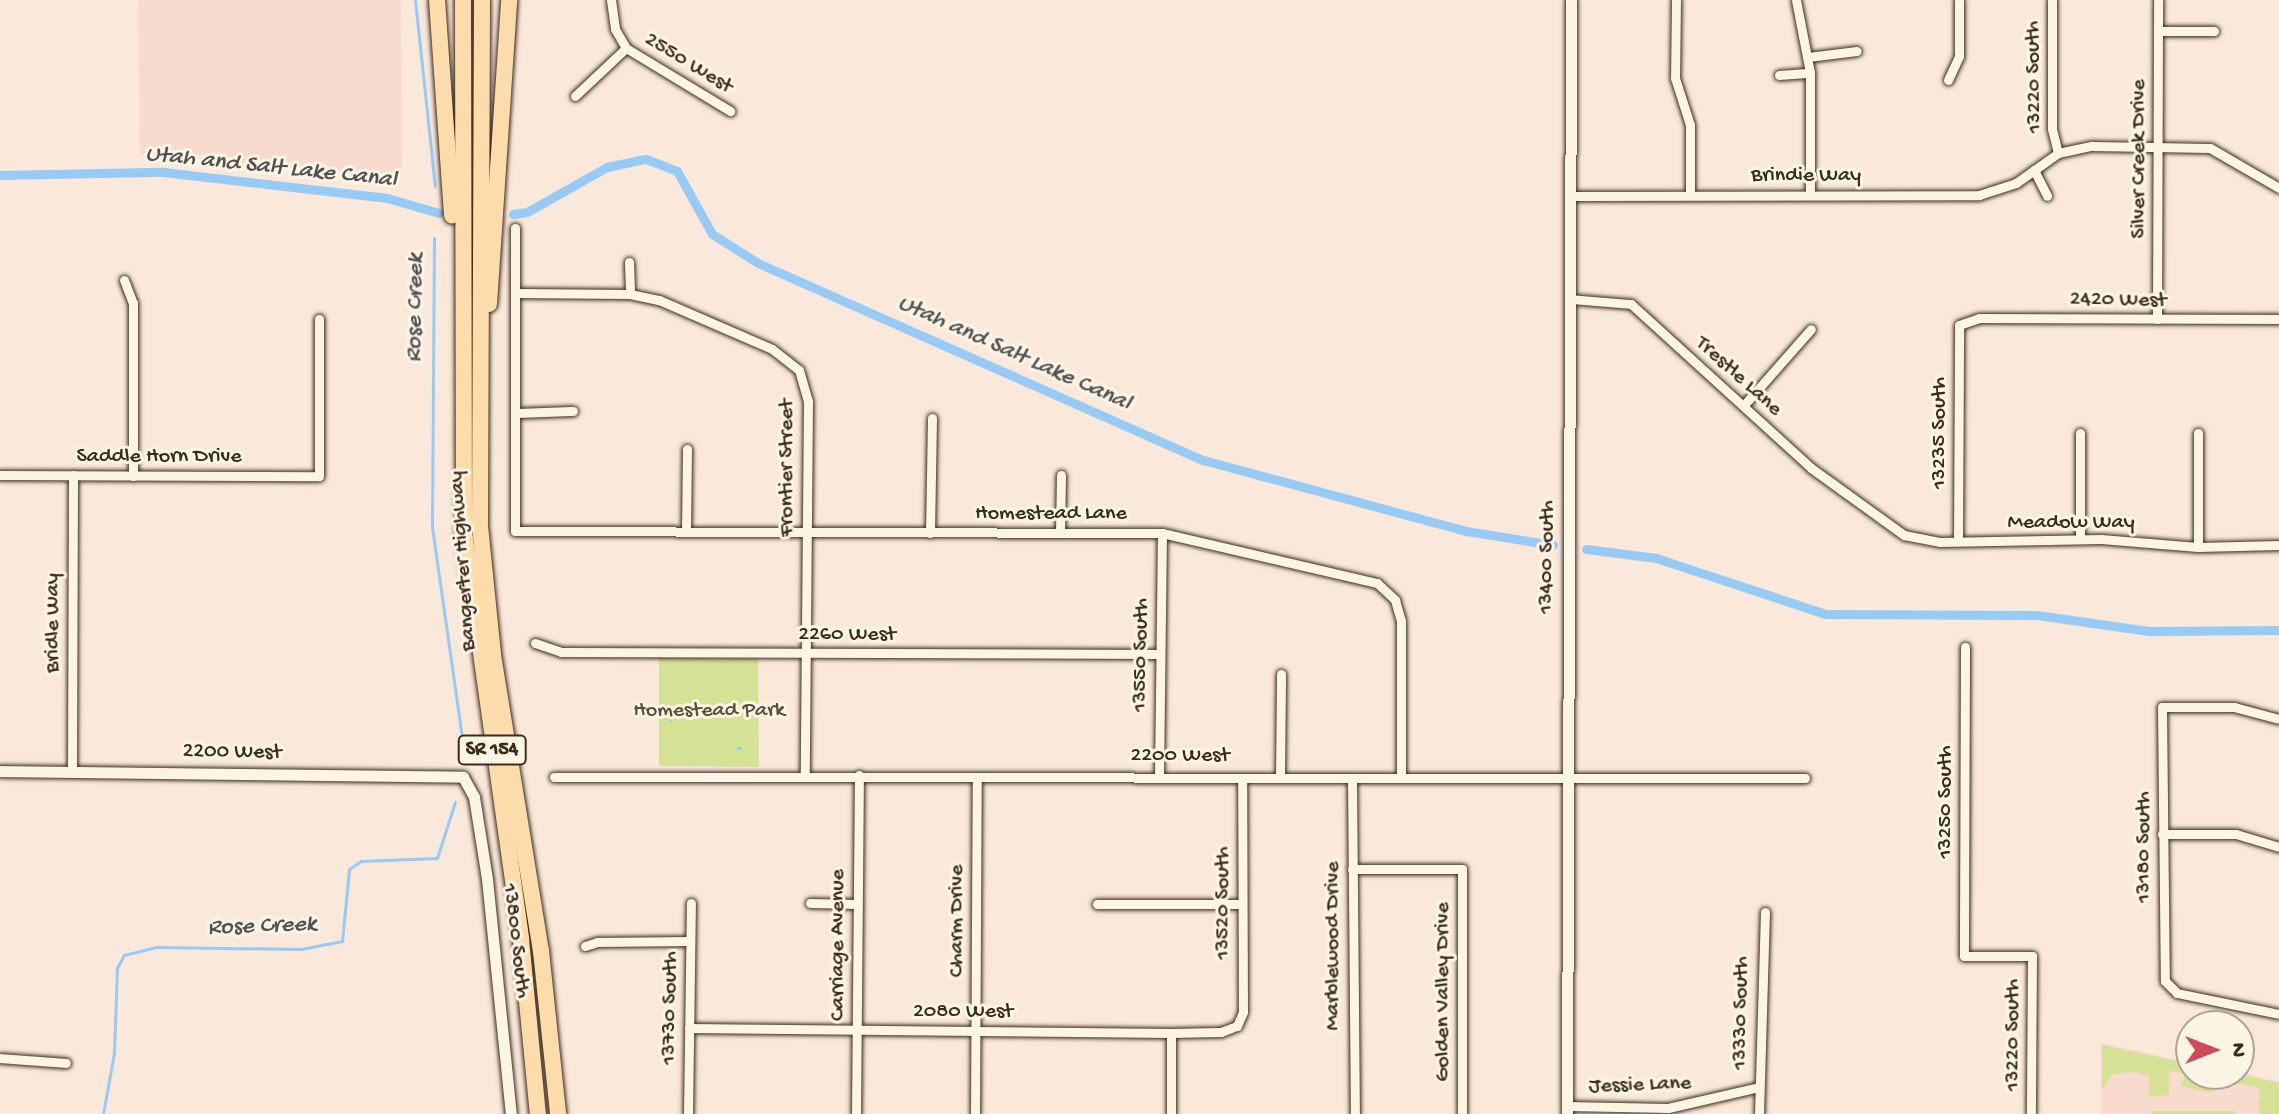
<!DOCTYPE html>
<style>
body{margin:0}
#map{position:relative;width:2279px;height:1114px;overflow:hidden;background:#fae9db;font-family:"Gochi Hand",sans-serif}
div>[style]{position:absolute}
.built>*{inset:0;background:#f8dacf}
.green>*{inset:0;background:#d5e194}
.stream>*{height:3px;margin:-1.5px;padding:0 1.5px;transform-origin:1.5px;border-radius:1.5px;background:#97caf4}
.canal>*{height:9px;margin:-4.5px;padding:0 4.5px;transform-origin:4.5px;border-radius:4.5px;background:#97caf4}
.roads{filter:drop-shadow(0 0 2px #3b2a1e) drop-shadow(0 0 2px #3b2a1e)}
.minor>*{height:9px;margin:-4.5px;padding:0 4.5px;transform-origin:4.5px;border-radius:4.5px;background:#fcf5e5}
.tertiary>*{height:11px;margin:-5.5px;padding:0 5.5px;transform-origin:5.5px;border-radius:5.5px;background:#fcf5e5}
.motorway>*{height:16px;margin:-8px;padding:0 8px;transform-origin:8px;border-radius:8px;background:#fddcac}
span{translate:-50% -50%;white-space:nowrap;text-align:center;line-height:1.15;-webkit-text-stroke:6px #fcf5e5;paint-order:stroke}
.shield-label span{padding:2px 6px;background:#fcf5e5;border:2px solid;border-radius:6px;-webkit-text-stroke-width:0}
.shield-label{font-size:20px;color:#3b2a1e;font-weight:700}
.street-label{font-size:22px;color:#3b2a1e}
.park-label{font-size:22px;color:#5a4f36}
.water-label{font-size:24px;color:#525254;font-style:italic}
.north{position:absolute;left:2175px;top:1010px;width:80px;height:80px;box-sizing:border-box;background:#fcf5e5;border:2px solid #afa495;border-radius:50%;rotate:90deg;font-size:22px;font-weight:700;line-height:32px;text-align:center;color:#3b2a1e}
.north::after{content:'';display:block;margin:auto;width:28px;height:36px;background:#d1495b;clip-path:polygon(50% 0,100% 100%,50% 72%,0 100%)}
</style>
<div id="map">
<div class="built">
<i style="clip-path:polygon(138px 0,401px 0,402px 175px,246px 164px,211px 155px,140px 154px)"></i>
<i style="clip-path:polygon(2101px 1043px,2191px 1063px,2191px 1074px,2239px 1073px,2279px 1081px,2279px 1114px,2101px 1114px)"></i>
</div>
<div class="green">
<i style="clip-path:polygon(659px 658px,758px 659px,759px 767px,659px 766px)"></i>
<i style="clip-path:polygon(2102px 1045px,2191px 1064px,2191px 1074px,2169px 1071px,2169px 1095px,2149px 1097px,2149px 1076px,2134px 1072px,2113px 1074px,2102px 1089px)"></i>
<i style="clip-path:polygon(2184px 1074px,2215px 1081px,2212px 1093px,2181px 1086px)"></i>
<i style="clip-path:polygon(2192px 1074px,2238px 1074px,2279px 1083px,2279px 1114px,2259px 1114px,2259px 1097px,2270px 1097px,2260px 1096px,2259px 1088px)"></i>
<i style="clip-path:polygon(2153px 1111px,2235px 1111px,2235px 1114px,2151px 1114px)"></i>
</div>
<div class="stream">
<i style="left:415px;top:0;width:187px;rotate:83.9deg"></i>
<i style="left:434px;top:238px;width:289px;rotate:90.4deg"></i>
<i style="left:432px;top:527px;width:234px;rotate:81.9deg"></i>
<i style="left:670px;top:719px;width:1px;rotate:90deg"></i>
<i style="left:738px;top:748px;width:2px"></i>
<i style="left:103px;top:1114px;width:62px;rotate:-79.8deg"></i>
<i style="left:114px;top:1053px;width:85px;rotate:-88deg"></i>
<i style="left:117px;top:968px;width:15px;rotate:-62deg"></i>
<i style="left:124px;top:955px;width:34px;rotate:-14deg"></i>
<i style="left:157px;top:947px;width:144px;rotate:0.8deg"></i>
<i style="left:301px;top:949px;width:42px;rotate:-11deg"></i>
<i style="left:342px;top:941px;width:72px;rotate:-84.4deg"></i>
<i style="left:349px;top:869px;width:14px;rotate:-34deg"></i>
<i style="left:361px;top:861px;width:76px;rotate:-2.3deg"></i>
<i style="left:437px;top:858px;width:59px;rotate:-72.2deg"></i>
</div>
<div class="canal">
<i style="left:0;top:175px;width:163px;rotate:-1.1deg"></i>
<i style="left:163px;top:172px;width:226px;rotate:6.6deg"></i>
<i style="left:387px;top:198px;width:54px;rotate:16.1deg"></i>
<i style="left:513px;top:214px;width:14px;rotate:-8deg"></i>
<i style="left:527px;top:212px;width:92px;rotate:-29.4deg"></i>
<i style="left:607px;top:167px;width:40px;rotate:-12deg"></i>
<i style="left:646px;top:159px;width:33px;rotate:21deg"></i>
<i style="left:677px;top:171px;width:72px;rotate:60.9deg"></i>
<i style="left:712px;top:234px;width:54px;rotate:32.2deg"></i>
<i style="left:758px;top:263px;width:487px;rotate:23.9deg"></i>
<i style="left:1203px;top:460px;width:272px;rotate:15.1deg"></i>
<i style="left:1466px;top:531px;width:88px;rotate:9.1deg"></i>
<i style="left:1586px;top:549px;width:71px;rotate:7.3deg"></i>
<i style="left:1656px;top:558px;width:178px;rotate:18.3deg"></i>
<i style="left:1825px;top:614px;width:212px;rotate:0.3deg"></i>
<i style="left:2037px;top:615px;width:113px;rotate:8.1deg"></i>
<i style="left:2149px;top:631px;width:130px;rotate:-0.4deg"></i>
</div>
<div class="roads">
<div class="minor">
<i style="left:611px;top:0;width:29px;rotate:82deg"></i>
<i style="left:615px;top:29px;width:22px;rotate:60deg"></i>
<i style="left:626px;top:48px;width:122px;rotate:31.2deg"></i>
<i style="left:1676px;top:0;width:78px;rotate:90.7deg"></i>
<i style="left:1675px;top:78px;width:49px;rotate:72.3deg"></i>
<i style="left:1690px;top:125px;width:70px;rotate:90deg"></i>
<i style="left:1796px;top:0;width:74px;rotate:79.1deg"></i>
<i style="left:1810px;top:73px;width:122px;rotate:90deg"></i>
<i style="left:2052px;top:0;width:129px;rotate:90deg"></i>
<i style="left:2052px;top:129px;width:25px;rotate:76deg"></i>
<i style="left:2158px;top:31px;width:56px"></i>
<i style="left:1808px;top:57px;width:49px;rotate:-7deg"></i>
<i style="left:1779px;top:75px;width:31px;rotate:-4deg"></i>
<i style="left:1948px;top:80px;width:26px;rotate:-65deg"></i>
<i style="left:1959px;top:56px;width:56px;rotate:-90deg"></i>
<i style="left:575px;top:96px;width:70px;rotate:-43.3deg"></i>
<i style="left:2034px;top:170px;width:29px;rotate:63deg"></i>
<i style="left:1571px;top:196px;width:408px;rotate:-0.1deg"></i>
<i style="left:1979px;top:195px;width:39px;rotate:-18deg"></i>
<i style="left:2016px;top:183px;width:52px;rotate:-35.5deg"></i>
<i style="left:2058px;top:153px;width:35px;rotate:-12deg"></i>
<i style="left:2092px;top:146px;width:118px;rotate:1deg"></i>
<i style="left:2210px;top:148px;width:80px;rotate:30.1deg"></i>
<i style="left:515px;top:228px;width:303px;rotate:90deg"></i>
<i style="left:515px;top:531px;width:647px;rotate:0.18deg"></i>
<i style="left:1162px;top:533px;width:221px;rotate:13.1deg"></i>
<i style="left:1377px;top:583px;width:25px;rotate:43deg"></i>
<i style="left:1395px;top:600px;width:22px;rotate:74deg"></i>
<i style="left:1401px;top:621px;width:157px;rotate:90deg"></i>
<i style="left:629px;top:262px;width:32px;rotate:88deg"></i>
<i style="left:124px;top:280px;width:25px;rotate:69deg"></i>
<i style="left:133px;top:303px;width:173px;rotate:90deg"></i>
<i style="left:515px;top:293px;width:115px;rotate:0.5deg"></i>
<i style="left:630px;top:294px;width:30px;rotate:12deg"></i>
<i style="left:659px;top:300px;width:123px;rotate:23.4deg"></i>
<i style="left:772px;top:349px;width:34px;rotate:38deg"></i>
<i style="left:799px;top:370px;width:32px;rotate:74deg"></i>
<i style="left:808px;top:401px;width:374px;rotate:90.5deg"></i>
<i style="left:1570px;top:299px;width:61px;rotate:4.7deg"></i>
<i style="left:1631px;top:304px;width:244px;rotate:42.3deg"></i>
<i style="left:1811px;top:468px;width:115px;rotate:35.8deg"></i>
<i style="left:1904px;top:535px;width:37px;rotate:11deg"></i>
<i style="left:1940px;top:542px;width:161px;rotate:-1.1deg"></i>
<i style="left:2101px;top:539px;width:97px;rotate:4.7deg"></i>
<i style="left:2198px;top:547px;width:81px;rotate:-1.4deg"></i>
<i style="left:2157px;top:319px;width:319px;rotate:-89.8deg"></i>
<i style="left:1744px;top:405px;width:101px;rotate:-48.6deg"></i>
<i style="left:515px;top:413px;width:58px;rotate:-2deg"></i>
<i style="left:0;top:475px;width:319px;rotate:0.2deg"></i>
<i style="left:319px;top:476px;width:157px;rotate:-90deg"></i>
<i style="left:686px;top:532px;width:83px;rotate:-89.3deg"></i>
<i style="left:930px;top:533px;width:115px;rotate:-89deg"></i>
<i style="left:1060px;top:533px;width:58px;rotate:-89deg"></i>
<i style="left:2080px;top:539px;width:106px;rotate:-90deg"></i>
<i style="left:1958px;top:541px;width:216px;rotate:-89.7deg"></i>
<i style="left:1959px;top:325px;width:21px;rotate:-19deg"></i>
<i style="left:1979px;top:318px;width:300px;rotate:0.2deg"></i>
<i style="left:2198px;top:547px;width:114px;rotate:-90deg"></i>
<i style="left:535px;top:643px;width:28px;rotate:19deg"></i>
<i style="left:561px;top:652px;width:599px;rotate:0.19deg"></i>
<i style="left:1965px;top:647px;width:309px;rotate:90.2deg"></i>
<i style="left:1964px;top:956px;width:68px"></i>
<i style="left:2032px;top:956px;width:158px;rotate:90.4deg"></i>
<i style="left:2279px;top:719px;width:47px;rotate:-165.1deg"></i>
<i style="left:2234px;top:707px;width:72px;rotate:180deg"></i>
<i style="left:2162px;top:707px;width:274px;rotate:89.4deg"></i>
<i style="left:2165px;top:981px;width:17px;rotate:45deg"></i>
<i style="left:2177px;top:993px;width:104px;rotate:11.6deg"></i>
<i style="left:72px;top:771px;width:296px;rotate:-89.8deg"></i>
<i style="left:554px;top:777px;width:1251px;rotate:0.05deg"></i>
<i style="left:1159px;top:777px;width:244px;rotate:-89.3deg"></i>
<i style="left:1280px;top:777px;width:103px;rotate:-89.4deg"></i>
<i style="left:1352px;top:778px;width:336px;rotate:89.5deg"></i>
<i style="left:2162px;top:834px;width:74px"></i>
<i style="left:2236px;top:834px;width:45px;rotate:16.8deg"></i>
<i style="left:1352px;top:869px;width:110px"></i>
<i style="left:1462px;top:869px;width:245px;rotate:90deg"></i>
<i style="left:810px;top:903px;width:47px;rotate:1.2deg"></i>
<i style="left:1097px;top:904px;width:145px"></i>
<i style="left:585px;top:946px;width:13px;rotate:-18deg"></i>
<i style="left:597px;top:942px;width:93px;rotate:-0.6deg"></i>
<i style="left:689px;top:1028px;width:482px;rotate:0.6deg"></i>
<i style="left:1171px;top:1033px;width:50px;rotate:-1.1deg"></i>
<i style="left:1221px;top:1032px;width:17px;rotate:-21deg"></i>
<i style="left:1237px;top:1026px;width:15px;rotate:-67deg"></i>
<i style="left:1243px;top:1012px;width:234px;rotate:-90.2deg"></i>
<i style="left:0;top:1058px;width:66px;rotate:4.3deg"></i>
<i style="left:1567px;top:1106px;width:101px;rotate:1.1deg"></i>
<i style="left:1668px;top:1108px;width:93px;rotate:-13deg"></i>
<i style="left:688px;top:1114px;width:211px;rotate:-89.2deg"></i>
<i style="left:856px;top:1114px;width:339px;rotate:-89.5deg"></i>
<i style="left:975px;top:1114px;width:337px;rotate:-89.7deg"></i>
<i style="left:1171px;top:1114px;width:81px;rotate:-90deg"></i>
<i style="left:1759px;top:1114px;width:202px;rotate:-88.3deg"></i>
</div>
<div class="tertiary">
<i style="left:0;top:771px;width:463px;rotate:0.7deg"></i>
<i style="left:463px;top:777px;width:23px;rotate:61deg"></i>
<i style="left:474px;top:797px;width:83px;rotate:81deg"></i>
<i style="left:487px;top:879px;width:236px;rotate:84.2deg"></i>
<i style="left:1567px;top:1114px;width:1114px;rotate:-89.79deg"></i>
</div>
<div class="motorway">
<i style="left:437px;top:0;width:216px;rotate:86deg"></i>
<i style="left:463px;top:0;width:532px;rotate:89.89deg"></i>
<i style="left:464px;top:532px;width:411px;rotate:82deg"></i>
<i style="left:521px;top:939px;width:176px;rotate:84.5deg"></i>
<i style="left:482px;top:0;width:526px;rotate:90.22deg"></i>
<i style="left:480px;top:526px;width:130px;rotate:84.2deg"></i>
<i style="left:493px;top:655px;width:300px;rotate:80.8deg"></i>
<i style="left:541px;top:951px;width:164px;rotate:84deg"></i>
<i style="left:489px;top:304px;width:305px;rotate:-86.2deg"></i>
</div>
</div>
<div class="shield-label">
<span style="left:492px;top:750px">SR 154</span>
</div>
<div class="street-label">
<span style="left:688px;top:64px;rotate:31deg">2550 West</span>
<span style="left:2035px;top:77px;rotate:-91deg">13220 South</span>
<span style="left:2140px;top:159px;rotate:-90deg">Silver Creek Drive</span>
<span style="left:1806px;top:177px">Brindie Way</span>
<span style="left:2118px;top:301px;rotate:1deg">2420 West</span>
<span style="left:1738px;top:377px;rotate:42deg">Trestle Lane</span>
<span style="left:1941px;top:433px;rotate:-90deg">13235 South</span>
<span style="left:159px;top:458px">Saddle Horn Drive</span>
<span style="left:788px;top:468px;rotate:-90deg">Frontier Street</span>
<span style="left:1051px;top:515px">Homestead Lane</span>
<span style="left:2071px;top:524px">Meadow Way</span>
<span style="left:1548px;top:557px;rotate:-89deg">13400 South</span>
<span style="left:464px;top:561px;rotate:-94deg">Bangerter Highway</span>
<span style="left:54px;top:623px;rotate:-90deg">Bridle Way</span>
<span style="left:847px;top:636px">2260 West</span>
<span style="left:1142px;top:655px;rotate:-89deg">13550 South</span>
<span style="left:232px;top:753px;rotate:1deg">2200 West</span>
<span style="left:1180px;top:757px">2200 West</span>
<span style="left:1947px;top:802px;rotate:-90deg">13250 South</span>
<span style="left:2145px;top:847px;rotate:-90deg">13180 South</span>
<span style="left:1224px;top:903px;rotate:-90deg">13520 South</span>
<span style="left:958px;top:921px;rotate:-90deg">Charm Drive</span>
<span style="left:515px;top:941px;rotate:83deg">13800 South</span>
<span style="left:839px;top:945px;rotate:-90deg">Carriage Avenue</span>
<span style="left:1334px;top:946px;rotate:-90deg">Marblewood Drive</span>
<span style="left:1444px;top:992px;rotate:-90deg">Golden Valley Drive</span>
<span style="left:671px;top:1008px;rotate:-89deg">13730 South</span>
<span style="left:963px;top:1013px">2080 West</span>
<span style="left:1742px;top:1013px;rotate:-89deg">13330 South</span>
<span style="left:2014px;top:1035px;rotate:-90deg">13220 South</span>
<span style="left:1640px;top:1086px;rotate:-2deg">Jessie Lane</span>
</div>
<div class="park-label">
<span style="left:709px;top:712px">Homestead Park</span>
</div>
<div class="water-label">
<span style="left:271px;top:168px;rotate:6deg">Utah and Salt Lake Canal</span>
<span style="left:416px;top:308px;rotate:-89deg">Rose Creek</span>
<span style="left:1014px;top:354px;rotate:24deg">Utah and Salt Lake Canal</span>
<span style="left:262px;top:927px;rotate:-2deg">Rose Creek</span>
</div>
<div class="north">N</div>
</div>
